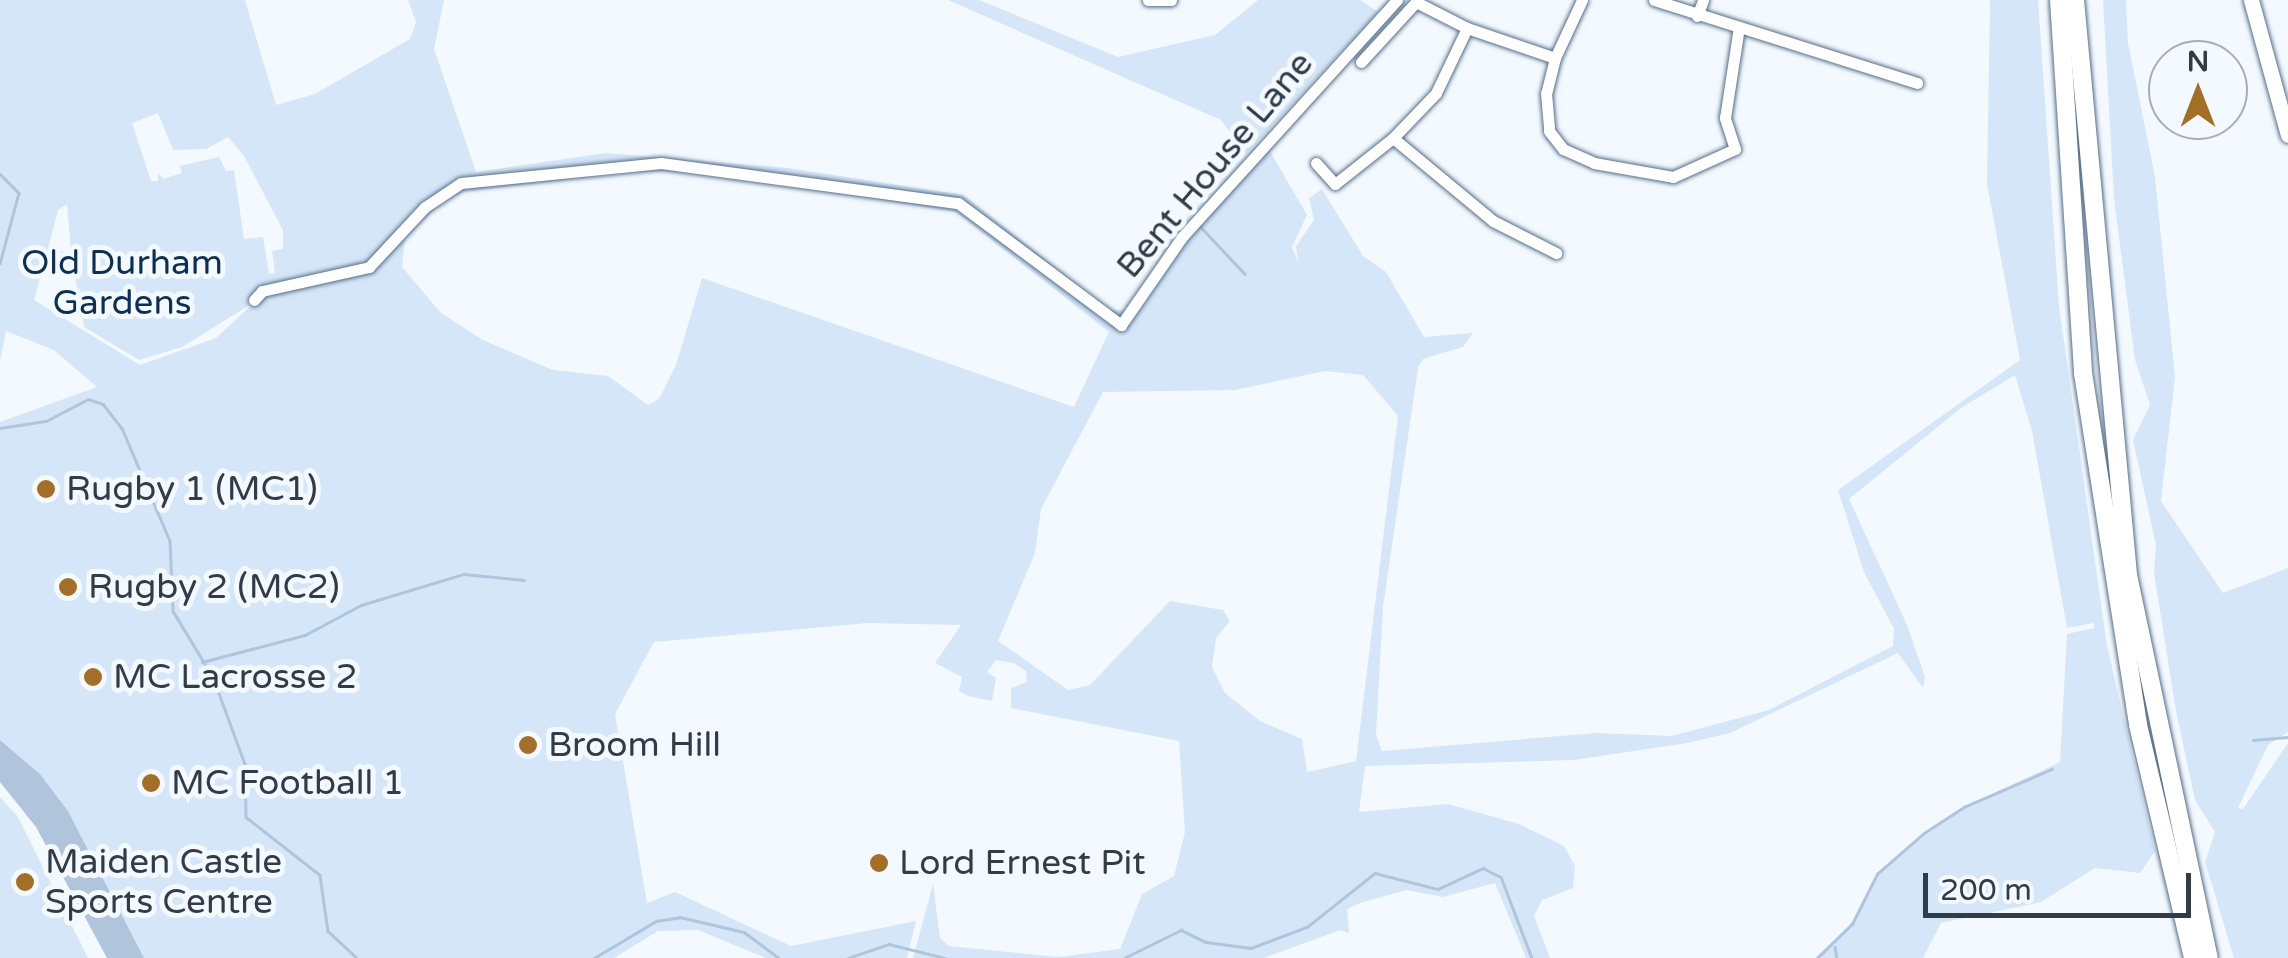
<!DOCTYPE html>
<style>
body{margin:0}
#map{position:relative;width:2288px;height:958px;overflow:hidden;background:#f3f9ff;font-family:"Varela Round",sans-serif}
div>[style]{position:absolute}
.green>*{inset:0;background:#d5e6f8}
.water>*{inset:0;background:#b0c5dc}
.stream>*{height:2.5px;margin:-1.25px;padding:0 1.25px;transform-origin:1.25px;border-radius:1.25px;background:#b0c5dc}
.roads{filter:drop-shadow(0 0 2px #566e88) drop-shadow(0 0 2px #566e88)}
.minor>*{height:11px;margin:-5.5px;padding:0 5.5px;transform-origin:5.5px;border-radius:5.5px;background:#fff}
.major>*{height:15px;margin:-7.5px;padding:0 7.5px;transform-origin:7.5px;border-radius:7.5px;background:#fff}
.highway>*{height:18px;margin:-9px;padding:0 9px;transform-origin:9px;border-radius:9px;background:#fff}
.dots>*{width:28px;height:28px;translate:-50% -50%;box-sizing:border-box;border:5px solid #f3f9ff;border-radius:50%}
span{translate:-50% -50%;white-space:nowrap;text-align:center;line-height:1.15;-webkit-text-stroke:10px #f3f9ff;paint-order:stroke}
.street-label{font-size:35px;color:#323c48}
.park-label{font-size:35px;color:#0e3050}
.poi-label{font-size:35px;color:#323c48}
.left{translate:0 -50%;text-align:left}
.north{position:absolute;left:2148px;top:40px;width:100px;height:100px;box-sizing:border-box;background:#f3f9ff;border:2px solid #a6adb6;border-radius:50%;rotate:0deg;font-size:28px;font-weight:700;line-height:40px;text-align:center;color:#323c48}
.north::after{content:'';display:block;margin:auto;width:35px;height:45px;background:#a36e27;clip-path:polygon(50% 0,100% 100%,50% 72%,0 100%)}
.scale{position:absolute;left:1923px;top:873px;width:268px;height:45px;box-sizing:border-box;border:5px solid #323c48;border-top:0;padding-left:12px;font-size:30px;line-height:35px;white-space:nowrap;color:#323c48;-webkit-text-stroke:8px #f3f9ff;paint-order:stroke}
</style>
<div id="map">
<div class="green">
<i style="clip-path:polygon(evenodd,0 0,245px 0,276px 105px,315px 94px,410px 39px,416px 22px,408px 0,444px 0,434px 49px,476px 172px,606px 153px,788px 168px,964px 195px,1109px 310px,1123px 310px,1129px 326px,1199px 225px,1267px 146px,1307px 215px,1292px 247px,1298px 262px,1296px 246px,1314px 220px,1309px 198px,1322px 189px,1363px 256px,1386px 272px,1424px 337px,1473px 333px,1463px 347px,1423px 359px,1418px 368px,1383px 607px,1376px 735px,1382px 751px,1597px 733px,1672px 736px,1769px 710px,1893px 646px,1894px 629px,1864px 572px,1838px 490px,2020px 360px,1987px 184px,1990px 0,2038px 0,2059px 306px,2107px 646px,2155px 851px,2140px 873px,2095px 868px,2041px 902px,1941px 923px,1923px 958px,1817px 958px,1852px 924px,1877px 874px,1924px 833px,1964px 807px,2060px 762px,2067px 634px,2094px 628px,2094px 623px,2067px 628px,2032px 431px,2015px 375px,1961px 408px,1849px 499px,1907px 625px,1925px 677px,1923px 688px,1898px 653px,1730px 733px,1687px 743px,1574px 760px,1365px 766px,1359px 812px,1448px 804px,1519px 824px,1564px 846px,1575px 866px,1573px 888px,1542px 900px,1534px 916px,1550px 958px,1526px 958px,1495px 883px,1443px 897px,1406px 890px,1360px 903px,1347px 909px,1349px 933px,1340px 930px,1264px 958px,913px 958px,933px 884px,940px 938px,949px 946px,1059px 957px,1120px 949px,1142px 894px,1174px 876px,1185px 832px,1179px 741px,1011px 708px,1011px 688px,1027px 682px,1026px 671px,1013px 663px,996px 660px,987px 672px,996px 678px,992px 701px,968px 696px,959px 691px,962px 677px,935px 663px,961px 625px,868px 623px,654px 642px,615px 714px,647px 903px,675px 892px,791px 946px,916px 921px,907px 958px,766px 958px,698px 930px,658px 931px,614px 958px,144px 958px,68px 811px,40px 774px,0 740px,0 422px,97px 387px,54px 350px,6px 331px,0 361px,0 0,158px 113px,173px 150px,206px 149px,228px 137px,244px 156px,283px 230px,283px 249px,272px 251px,275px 273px,269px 274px,263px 237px,244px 239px,234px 170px,226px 171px,219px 157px,180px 166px,182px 173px,163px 179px,158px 173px,158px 181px,151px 181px,132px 123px,158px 113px,0 0,628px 172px,707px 172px,956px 212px,1109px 332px,1074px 407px,702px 278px,676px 365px,659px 399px,648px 405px,608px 376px,553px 370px,483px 340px,441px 313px,402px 267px,405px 239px,441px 203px,464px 192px,628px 172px,0 0,67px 204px,71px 251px,47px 252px,58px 210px,67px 204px,0 0,74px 270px,84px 327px,139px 360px,182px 347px,256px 301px,216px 338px,140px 365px,34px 300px,42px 271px,74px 270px,0 0,1325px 371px,1363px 375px,1398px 416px,1356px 761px,1307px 772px,1302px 739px,1260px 721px,1225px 693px,1212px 667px,1216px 638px,1230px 621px,1223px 610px,1170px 601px,1090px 685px,1068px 690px,998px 641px,1035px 553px,1041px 509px,1103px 392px,1235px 390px,1325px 371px)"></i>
<i style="clip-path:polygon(948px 0,979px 0,1118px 57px,1215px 35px,1258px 0,1360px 0,1378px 12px,1246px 154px,1221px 120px)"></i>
<i style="clip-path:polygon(2103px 0,2126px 0,2128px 43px,2155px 177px,2175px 377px,2161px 501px,2223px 593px,2288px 568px,2288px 732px,2268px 745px,2238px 808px,2243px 809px,2288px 743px,2288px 958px,2234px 958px,2205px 862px,2215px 832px,2195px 800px,2176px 711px,2154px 573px,2156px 545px,2133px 440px,2150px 405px,2135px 360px,2114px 199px)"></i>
<i style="clip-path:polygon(0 797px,18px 817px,88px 958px,0 958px)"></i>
</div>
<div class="water">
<i style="clip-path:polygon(0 740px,40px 774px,68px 811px,144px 958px,107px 958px,36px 827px,0 782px)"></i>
</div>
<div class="stream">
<i style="left:0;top:174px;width:27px;rotate:45deg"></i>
<i style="left:19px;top:193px;width:73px;rotate:105deg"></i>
<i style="left:1199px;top:225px;width:67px;rotate:46.8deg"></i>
<i style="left:0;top:428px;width:47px;rotate:-8.7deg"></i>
<i style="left:46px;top:421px;width:47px;rotate:-27.6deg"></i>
<i style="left:88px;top:399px;width:16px;rotate:18deg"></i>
<i style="left:103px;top:404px;width:31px;rotate:52deg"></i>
<i style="left:122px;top:428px;width:123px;rotate:67deg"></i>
<i style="left:170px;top:541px;width:70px;rotate:87.5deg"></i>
<i style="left:173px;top:611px;width:77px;rotate:58.8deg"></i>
<i style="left:213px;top:677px;width:93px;rotate:69.8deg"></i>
<i style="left:245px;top:764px;width:53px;rotate:88.9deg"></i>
<i style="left:246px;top:817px;width:94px;rotate:38.1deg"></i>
<i style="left:320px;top:875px;width:57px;rotate:81.9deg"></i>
<i style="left:328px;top:931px;width:40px;rotate:43deg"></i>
<i style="left:202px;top:662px;width:106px;rotate:-14.7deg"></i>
<i style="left:305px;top:635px;width:64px;rotate:-28.2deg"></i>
<i style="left:361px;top:605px;width:108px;rotate:-16.8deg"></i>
<i style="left:464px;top:574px;width:60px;rotate:5.7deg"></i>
<i style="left:2253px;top:740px;width:35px;rotate:-5deg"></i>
<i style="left:1835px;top:947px;width:11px;rotate:80deg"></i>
<i style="left:594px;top:958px;width:72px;rotate:-30.8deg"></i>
<i style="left:656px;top:921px;width:24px;rotate:-9deg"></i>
<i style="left:680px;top:917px;width:66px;rotate:13.2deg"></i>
<i style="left:744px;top:932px;width:44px;rotate:36.6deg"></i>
<i style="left:848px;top:958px;width:43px;rotate:-18.9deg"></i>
<i style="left:889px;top:944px;width:58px;rotate:14deg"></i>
<i style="left:1124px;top:958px;width:64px;rotate:-26.2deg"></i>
<i style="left:1181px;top:930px;width:28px;rotate:26deg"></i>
<i style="left:1206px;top:942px;width:45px;rotate:7.6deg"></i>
<i style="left:1251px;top:948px;width:60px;rotate:-20.6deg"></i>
<i style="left:1307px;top:927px;width:87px;rotate:-38.5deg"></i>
<i style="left:1375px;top:873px;width:65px;rotate:14.3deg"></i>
<i style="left:1438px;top:889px;width:50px;rotate:-25deg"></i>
<i style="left:1483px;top:868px;width:20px;rotate:27deg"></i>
<i style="left:1501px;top:877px;width:87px;rotate:69.1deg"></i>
<i style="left:1817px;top:958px;width:49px;rotate:-44.2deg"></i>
<i style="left:1852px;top:924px;width:56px;rotate:-63.4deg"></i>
<i style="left:1877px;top:874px;width:62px;rotate:-41.1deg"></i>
<i style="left:1924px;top:833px;width:48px;rotate:-33deg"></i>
<i style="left:1964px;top:807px;width:96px;rotate:-23.4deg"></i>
</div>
<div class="roads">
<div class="minor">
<i style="left:1148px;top:0;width:23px"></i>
<i style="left:1582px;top:0;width:64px;rotate:115deg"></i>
<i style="left:1555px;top:58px;width:36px;rotate:104deg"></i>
<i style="left:1546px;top:93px;width:38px;rotate:85deg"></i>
<i style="left:1549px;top:131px;width:23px;rotate:52deg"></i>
<i style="left:1563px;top:149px;width:34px;rotate:24deg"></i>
<i style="left:1594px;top:163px;width:80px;rotate:10deg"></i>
<i style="left:1673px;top:177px;width:68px;rotate:-24.3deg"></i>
<i style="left:1735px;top:149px;width:33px;rotate:-108deg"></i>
<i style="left:1725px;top:118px;width:92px;rotate:-81.3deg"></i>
<i style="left:1654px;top:0;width:276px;rotate:17.5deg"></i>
<i style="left:1697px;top:16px;width:17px;rotate:-69deg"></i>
<i style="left:1361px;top:62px;width:81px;rotate:-47.5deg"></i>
<i style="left:1416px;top:2px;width:57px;rotate:27deg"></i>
<i style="left:1467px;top:28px;width:93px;rotate:18.8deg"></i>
<i style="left:1393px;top:138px;width:130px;rotate:39.7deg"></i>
<i style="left:1493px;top:221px;width:71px;rotate:26.9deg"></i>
<i style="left:1316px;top:163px;width:28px;rotate:48deg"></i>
<i style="left:1335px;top:184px;width:74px;rotate:-38.4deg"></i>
<i style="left:1393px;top:138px;width:62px;rotate:-46.3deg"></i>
<i style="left:1436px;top:93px;width:72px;rotate:-64.5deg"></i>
<i style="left:254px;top:300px;width:12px;rotate:-48deg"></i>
<i style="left:262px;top:291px;width:110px;rotate:-12.6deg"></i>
<i style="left:369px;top:267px;width:82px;rotate:-47deg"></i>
<i style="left:425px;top:207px;width:43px;rotate:-33.7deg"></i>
<i style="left:461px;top:183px;width:201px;rotate:-5.7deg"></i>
<i style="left:661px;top:163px;width:300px;rotate:7.7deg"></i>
<i style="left:958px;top:203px;width:204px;rotate:36.8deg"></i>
<i style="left:1121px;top:325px;width:107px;rotate:-55.3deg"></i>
<i style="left:1182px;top:237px;width:320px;rotate:-47.8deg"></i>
</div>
<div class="major">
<i style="left:2251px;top:0;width:140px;rotate:74.7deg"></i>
</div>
<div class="highway">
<i style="left:2059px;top:0;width:374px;rotate:86.3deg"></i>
<i style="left:2083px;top:373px;width:356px;rotate:81.1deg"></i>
<i style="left:2138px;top:725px;width:239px;rotate:76.7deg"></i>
<i style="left:2075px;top:0;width:577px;rotate:84.73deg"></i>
<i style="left:2128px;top:575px;width:391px;rotate:78.1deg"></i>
</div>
</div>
<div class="dots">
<i style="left:46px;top:489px;background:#a36e27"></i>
<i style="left:68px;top:587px;background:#a36e27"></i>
<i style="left:93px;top:677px;background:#a36e27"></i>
<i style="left:528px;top:745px;background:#a36e27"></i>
<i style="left:151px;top:783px;background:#a36e27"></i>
<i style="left:879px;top:863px;background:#a36e27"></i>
<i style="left:25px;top:882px;background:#a36e27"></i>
</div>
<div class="street-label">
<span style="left:1215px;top:165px;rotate:-50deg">Bent House Lane</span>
</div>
<div class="park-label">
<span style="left:122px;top:283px">Old Durham<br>Gardens</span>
</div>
<div class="poi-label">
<span class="left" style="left:66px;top:489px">Rugby 1 (MC1)</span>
<span class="left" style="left:88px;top:587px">Rugby 2 (MC2)</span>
<span class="left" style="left:113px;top:677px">MC Lacrosse 2</span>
<span class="left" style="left:548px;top:745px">Broom Hill</span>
<span class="left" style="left:171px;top:783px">MC Football 1</span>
<span class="left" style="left:45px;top:882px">Maiden Castle<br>Sports Centre</span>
<span class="left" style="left:899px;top:863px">Lord Ernest Pit</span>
</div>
<div class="north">N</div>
<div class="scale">200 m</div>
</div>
